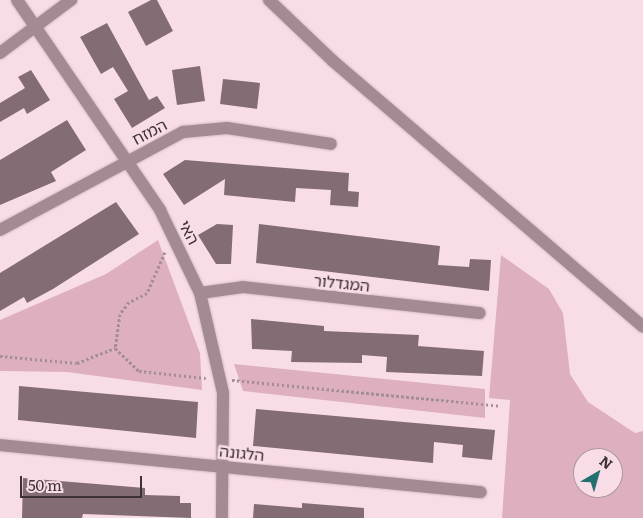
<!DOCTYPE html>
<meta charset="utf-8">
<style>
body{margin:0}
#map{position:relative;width:643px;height:518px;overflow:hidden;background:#f9dde6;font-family:Literata,"Noto Sans Hebrew",serif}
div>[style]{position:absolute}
.green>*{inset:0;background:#deb0bf}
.building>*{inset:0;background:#846c74}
.path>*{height:3px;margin-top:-1.5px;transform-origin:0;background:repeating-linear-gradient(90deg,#a28e94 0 2.5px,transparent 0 5px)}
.roads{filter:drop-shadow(0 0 1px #d3bbc2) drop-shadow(0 0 1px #d3bbc2)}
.minor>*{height:12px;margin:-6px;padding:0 6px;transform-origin:6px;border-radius:6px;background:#a48b93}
span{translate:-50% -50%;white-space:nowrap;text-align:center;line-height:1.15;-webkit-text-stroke:5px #f9dde6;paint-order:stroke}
.street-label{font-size:16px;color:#3c3134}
.north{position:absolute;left:573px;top:448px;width:50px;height:50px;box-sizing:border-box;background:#f9dde6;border:1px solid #ad989f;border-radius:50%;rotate:38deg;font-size:14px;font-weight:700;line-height:20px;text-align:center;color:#3c3134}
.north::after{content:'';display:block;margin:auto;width:18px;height:22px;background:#247070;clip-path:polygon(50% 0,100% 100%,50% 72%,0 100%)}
.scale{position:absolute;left:20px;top:476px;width:122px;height:22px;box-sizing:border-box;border:2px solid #3c3134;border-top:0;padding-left:6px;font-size:15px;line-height:18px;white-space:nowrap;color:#3c3134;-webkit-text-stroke:4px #f9dde6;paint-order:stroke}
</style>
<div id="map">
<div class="green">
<i style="clip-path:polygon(158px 240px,200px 353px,202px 390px,67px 372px,0 371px,0 320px,106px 274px)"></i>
<i style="clip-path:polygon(evenodd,501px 255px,549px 289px,563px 313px,570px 374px,588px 402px,635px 433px,643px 431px,643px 518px,502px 518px,510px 400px,489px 398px,501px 255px,583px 458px,613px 458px,613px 488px,583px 488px,583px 458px)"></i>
<i style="clip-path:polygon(234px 364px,485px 389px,485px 418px,243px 391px)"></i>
</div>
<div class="building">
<i style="clip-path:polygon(151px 0,157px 0,173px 31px,146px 46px,128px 12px)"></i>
<i style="clip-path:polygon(107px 23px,149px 100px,157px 96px,165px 108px,132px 128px,114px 99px,128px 91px,113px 67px,101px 74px,80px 37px)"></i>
<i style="clip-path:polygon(200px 66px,205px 101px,177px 105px,172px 70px)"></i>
<i style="clip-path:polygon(31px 70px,50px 100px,27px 114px,24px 108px,0 122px,0 103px,25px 88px,18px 77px)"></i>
<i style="clip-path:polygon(223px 79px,260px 83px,257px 109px,220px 104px)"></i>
<i style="clip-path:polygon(67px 120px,86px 150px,51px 172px,56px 181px,0 205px,0 160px)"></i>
<i style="clip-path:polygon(185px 160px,349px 173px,348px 191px,359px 192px,358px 207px,330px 205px,331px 190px,296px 188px,295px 202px,224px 195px,225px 179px,184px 205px,163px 174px)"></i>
<i style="clip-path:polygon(116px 202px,139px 234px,53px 289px,27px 303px,24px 297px,0 311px,0 273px)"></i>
<i style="clip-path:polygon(217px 224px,233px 225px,231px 264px,216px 264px,198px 235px)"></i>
<i style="clip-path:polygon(259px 224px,440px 246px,438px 265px,469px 267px,470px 259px,491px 260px,489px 291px,256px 263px)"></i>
<i style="clip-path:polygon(251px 319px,324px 326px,324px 331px,419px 335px,418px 346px,484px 351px,482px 376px,386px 372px,387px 357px,362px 355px,362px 363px,291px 362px,292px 351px,252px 349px)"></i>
<i style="clip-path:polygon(19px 386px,198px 402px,196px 438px,18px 420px)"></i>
<i style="clip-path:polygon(256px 409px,495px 430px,492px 460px,462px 457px,463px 445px,434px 442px,433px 463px,253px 446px)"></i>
<i style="clip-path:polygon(23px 478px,145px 488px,145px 495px,180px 496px,180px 503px,191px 503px,191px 518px,83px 514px,82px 518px,22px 518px)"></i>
<i style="clip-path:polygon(302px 503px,364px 508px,364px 518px,253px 518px,254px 504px,302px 508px)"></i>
</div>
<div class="path">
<i style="left:165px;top:252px;width:45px;rotate:113.7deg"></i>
<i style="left:147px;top:293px;width:20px;rotate:153deg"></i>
<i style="left:129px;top:302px;width:15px;rotate:127deg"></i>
<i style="left:120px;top:314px;width:34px;rotate:98deg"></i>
<i style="left:115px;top:348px;width:33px;rotate:44deg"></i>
<i style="left:139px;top:371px;width:67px;rotate:6deg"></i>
<i style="left:0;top:356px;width:77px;rotate:5.2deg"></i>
<i style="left:77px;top:363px;width:41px;rotate:-21.5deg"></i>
<i style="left:232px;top:380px;width:270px;rotate:5.5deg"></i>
</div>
<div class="roads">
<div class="minor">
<i style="left:17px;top:0;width:254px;rotate:55.7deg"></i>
<i style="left:160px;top:210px;width:92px;rotate:64.3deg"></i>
<i style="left:200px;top:293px;width:103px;rotate:77deg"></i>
<i style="left:223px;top:393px;width:125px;rotate:90.5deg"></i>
<i style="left:269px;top:0;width:88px;rotate:43.6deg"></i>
<i style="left:333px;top:61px;width:408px;rotate:40.6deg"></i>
<i style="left:0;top:53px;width:89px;rotate:-36.7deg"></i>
<i style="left:0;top:230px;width:208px;rotate:-28.2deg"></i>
<i style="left:183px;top:132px;width:44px;rotate:-5.2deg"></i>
<i style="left:227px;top:128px;width:105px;rotate:8.7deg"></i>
<i style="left:200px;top:293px;width:43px;rotate:-7.9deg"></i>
<i style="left:243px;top:287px;width:238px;rotate:6.3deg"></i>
<i style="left:0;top:445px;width:483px;rotate:5.6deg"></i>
</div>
</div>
<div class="street-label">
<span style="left:149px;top:131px;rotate:-28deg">המזח</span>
<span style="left:190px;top:232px;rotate:62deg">האי</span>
<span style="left:342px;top:282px;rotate:6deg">המגדלור</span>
<span style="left:242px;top:452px;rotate:6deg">הלגונה</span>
</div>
<div class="north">N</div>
<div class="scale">50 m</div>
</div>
